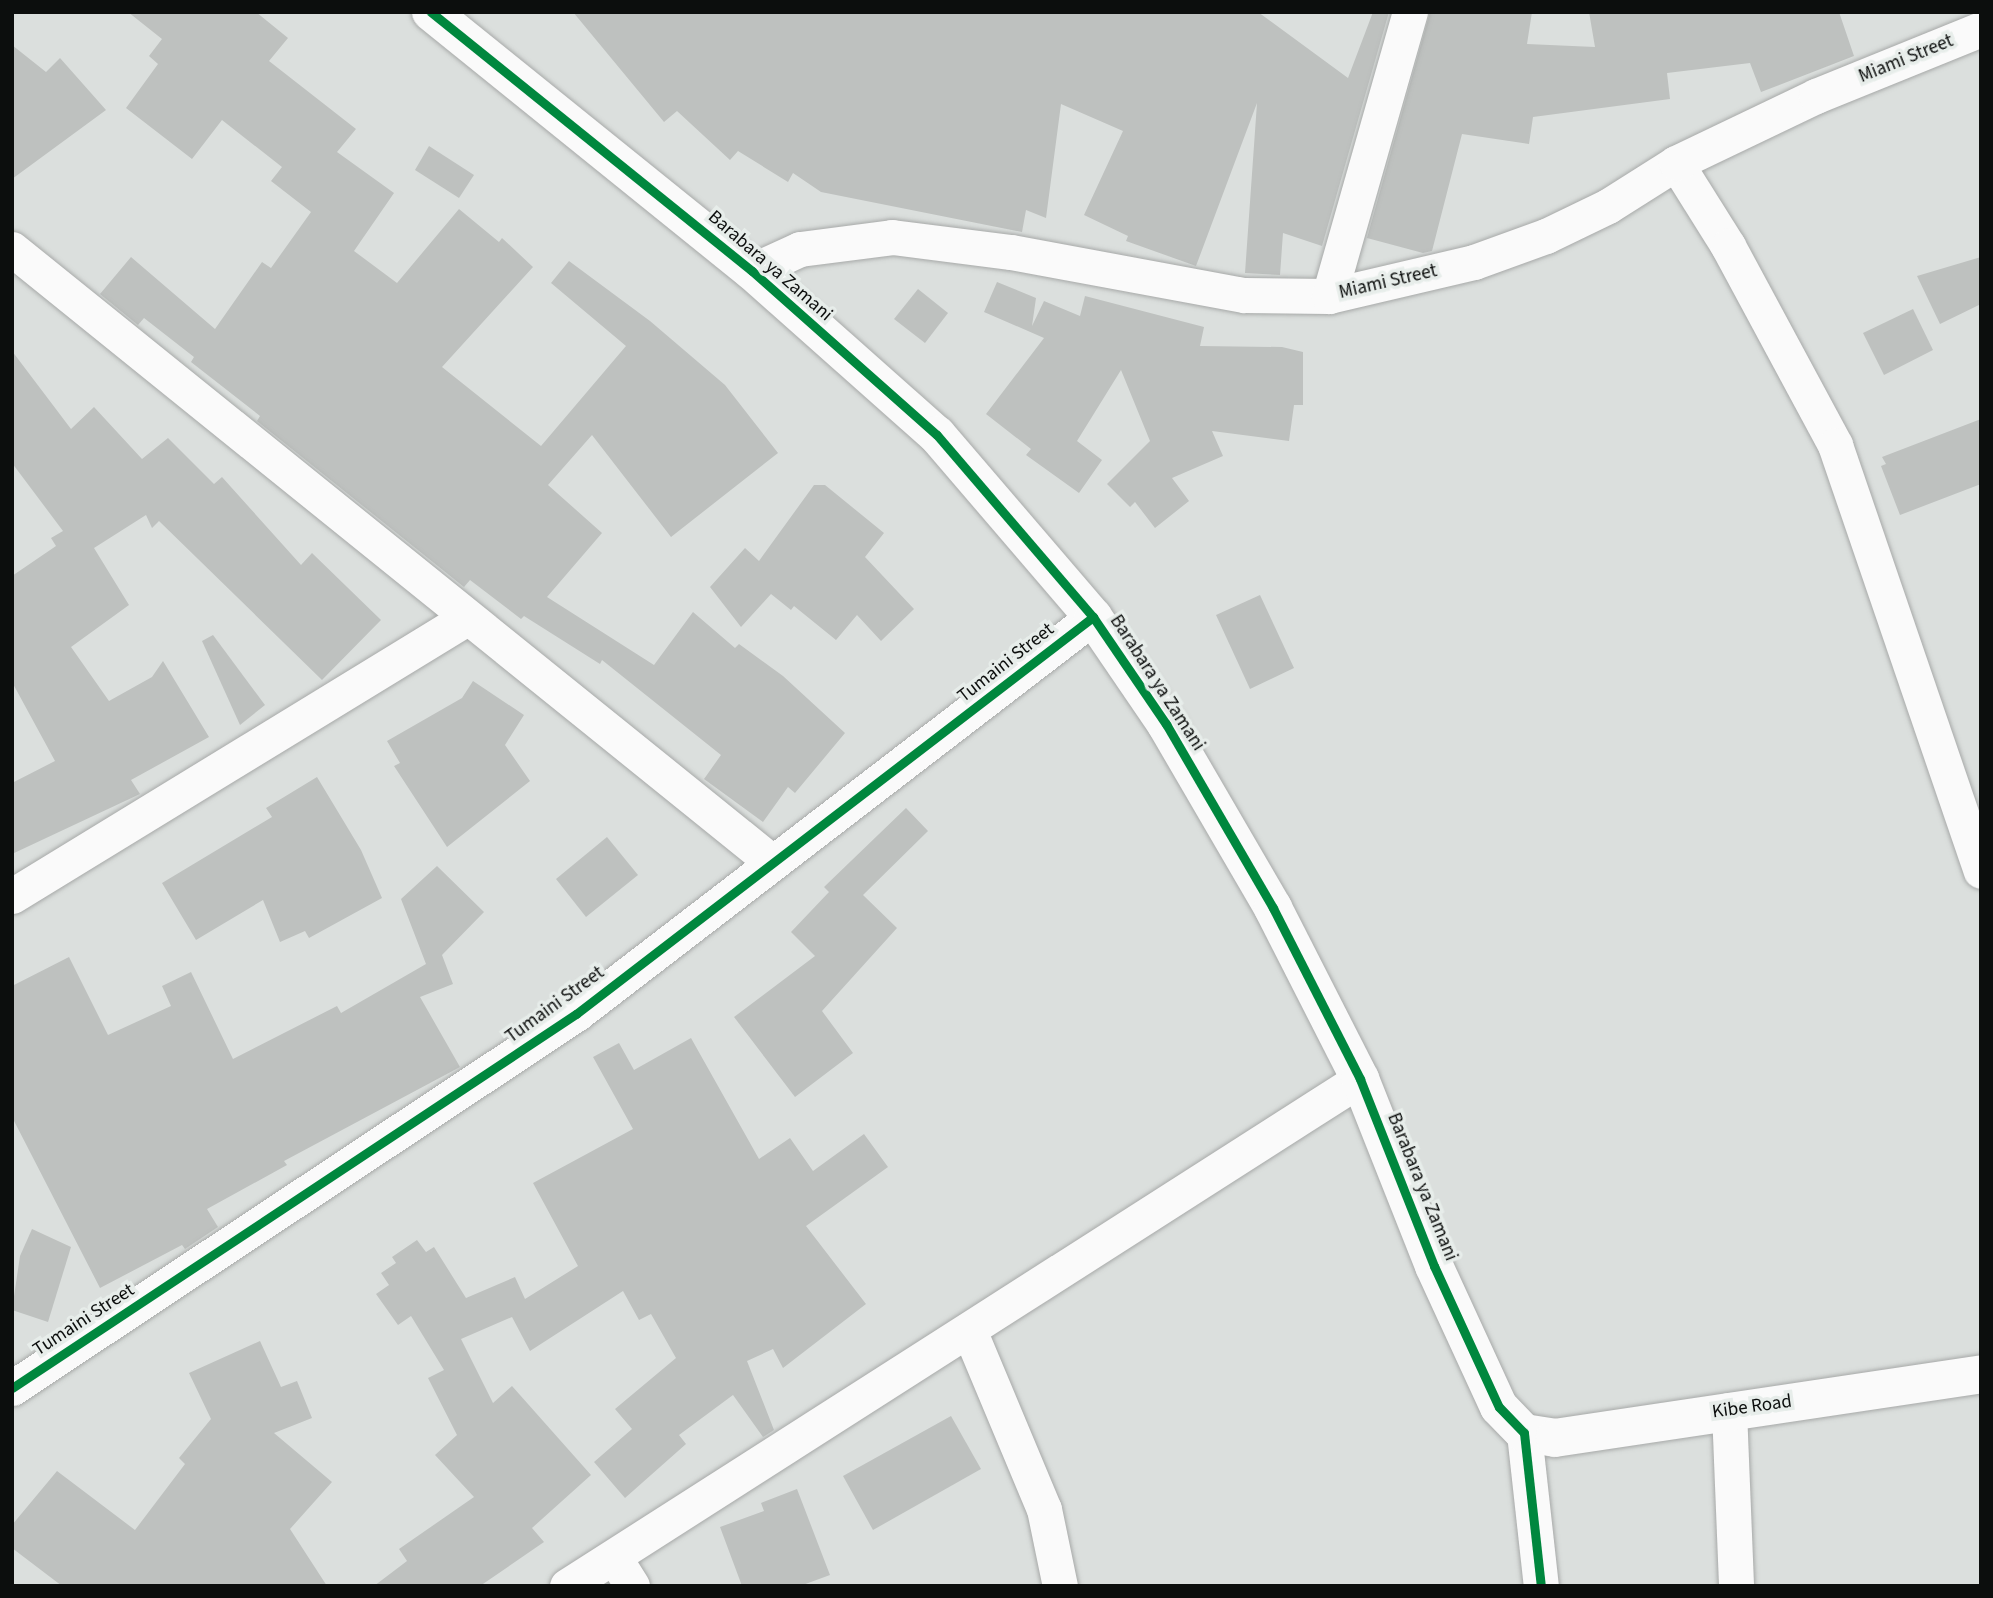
<!DOCTYPE html>
<style>
body{margin:0}
#map{position:relative;width:1993px;height:1598px;overflow:hidden;background:#dbdfdd;font-family:"Source Sans 3",sans-serif}
div>[style]{position:absolute}
.building>*{inset:0;background:#bec1bf}
.roads{filter:drop-shadow(0 0 2px #a7a9a8) drop-shadow(0 0 2px #a7a9a8)}
.minor>*{height:35px;margin:-17.5px;padding:0 17.5px;transform-origin:17.5px;border-radius:17.5px;background:#fafafa}
.tertiary>*{height:38px;margin:-19px;padding:0 19px;transform-origin:19px;border-radius:19px;background:#fafafa}
.cycleway>*{height:9px;margin:-4.5px;padding:0 4.5px;transform-origin:4.5px;border-radius:4.5px;background:#00873e}
span{translate:-50% -50%;white-space:nowrap;text-align:center;line-height:1.15;-webkit-text-stroke:7px #e7edea;paint-order:stroke}
.street-label{font-size:19px;color:#0c0e0d}
.frame{position:absolute;inset:0;border:14px solid #0c0e0d;pointer-events:none}
</style>
<div id="map">
<div class="building">
<i style="clip-path:polygon(128px 12px,256px 12px,288px 38px,269px 61px,356px 129px,337px 152px,394px 193px,354px 251px,397px 283px,459px 209px,499px 242px,502px 238px,533px 267px,442px 367px,541px 446px,626px 346px,551px 283px,569px 261px,650px 321px,725px 385px,778px 453px,671px 537px,592px 435px,548px 485px,602px 533px,547px 597px,654px 665px,693px 612px,735px 648px,739px 644px,783px 676px,845px 733px,795px 793px,788px 787px,763px 822px,704px 779px,721px 755px,602px 660px,600px 664px,524px 616px,521px 619px,470px 580px,464px 587px,257px 421px,260px 416px,191px 362px,194px 357px,144px 318px,138px 325px,100px 294px,131px 257px,215px 329px,262px 262px,271px 268px,311px 212px,271px 181px,282px 167px,222px 120px,192px 159px,126px 108px,158px 64px,149px 56px,162px 39px)"></i>
<i style="clip-path:polygon(573px 12px,1258px 12px,1348px 78px,1373px 12px,1389px 12px,1322px 246px,1283px 233px,1280px 275px,1245px 273px,1257px 103px,1196px 266px,1126px 241px,1128px 236px,1084px 215px,1123px 131px,1061px 104px,1046px 218px,1026px 210px,1022px 232px,821px 192px,793px 173px,788px 182px,738px 151px,730px 160px,677px 111px,664px 122px)"></i>
<i style="clip-path:polygon(1430px 12px,1532px 12px,1527px 44px,1595px 47px,1589px 12px,1839px 12px,1854px 56px,1761px 92px,1750px 63px,1667px 73px,1670px 99px,1533px 117px,1529px 144px,1462px 134px,1432px 251px,1423px 253px,1367px 238px)"></i>
<i style="clip-path:polygon(12px 45px,46px 72px,60px 58px,106px 110px,12px 179px)"></i>
<i style="clip-path:polygon(429px 146px,474px 175px,459px 198px,415px 170px)"></i>
<i style="clip-path:polygon(1981px 257px,1981px 304px,1940px 324px,1917px 276px)"></i>
<i style="clip-path:polygon(997px 282px,1036px 298px,1032px 326px,1044px 301px,1080px 316px,1085px 296px,1204px 327px,1200px 346px,1282px 347px,1303px 352px,1303px 405px,1294px 405px,1289px 441px,1212px 431px,1223px 456px,1172px 478px,1189px 501px,1155px 528px,1135px 502px,1130px 507px,1107px 484px,1150px 441px,1121px 370px,1077px 441px,1102px 460px,1079px 493px,1026px 455px,1031px 449px,986px 414px,1044px 338px,984px 312px)"></i>
<i style="clip-path:polygon(918px 289px,948px 313px,925px 343px,894px 319px)"></i>
<i style="clip-path:polygon(1913px 309px,1933px 350px,1884px 375px,1863px 333px)"></i>
<i style="clip-path:polygon(12px 351px,71px 429px,94px 407px,142px 459px,168px 438px,214px 484px,222px 477px,301px 565px,312px 553px,381px 620px,322px 680px,159px 521px,152px 528px,146px 515px,94px 548px,129px 605px,71px 647px,109px 701px,152px 677px,163px 661px,209px 737px,131px 780px,140px 794px,12px 854px,12px 783px,55px 761px,12px 682px,12px 576px,56px 546px,51px 538px,63px 531px,12px 463px)"></i>
<i style="clip-path:polygon(1981px 419px,1981px 484px,1900px 515px,1881px 466px,1886px 464px,1882px 457px)"></i>
<i style="clip-path:polygon(814px 485px,825px 485px,884px 533px,865px 557px,914px 609px,881px 641px,857px 615px,836px 640px,794px 606px,791px 610px,771px 594px,741px 627px,710px 587px,745px 548px,759px 561px)"></i>
<i style="clip-path:polygon(1260px 595px,1294px 668px,1250px 689px,1216px 615px)"></i>
<i style="clip-path:polygon(213px 635px,265px 705px,240px 725px,202px 641px)"></i>
<i style="clip-path:polygon(473px 681px,524px 715px,505px 745px,530px 781px,447px 847px,394px 766px,400px 763px,387px 741px,462px 698px)"></i>
<i style="clip-path:polygon(317px 777px,361px 850px,382px 898px,309px 938px,305px 931px,280px 942px,263px 900px,196px 940px,162px 883px,272px 817px,266px 808px)"></i>
<i style="clip-path:polygon(906px 808px,928px 831px,863px 895px,897px 928px,822px 1011px,853px 1053px,795px 1097px,734px 1017px,815px 956px,791px 932px,829px 892px,824px 887px)"></i>
<i style="clip-path:polygon(607px 837px,638px 875px,586px 917px,556px 879px)"></i>
<i style="clip-path:polygon(437px 866px,484px 912px,442px 955px,453px 984px,420px 997px,460px 1067px,284px 1161px,287px 1165px,207px 1209px,218px 1227px,185px 1249px,182px 1245px,100px 1288px,12px 1117px,12px 986px,69px 957px,108px 1035px,171px 1006px,162px 986px,191px 972px,233px 1059px,337px 1006px,341px 1013px,426px 964px,401px 899px)"></i>
<i style="clip-path:polygon(691px 1038px,759px 1159px,790px 1138px,813px 1171px,864px 1134px,888px 1167px,806px 1226px,866px 1304px,783px 1368px,773px 1349px,747px 1361px,774px 1430px,763px 1437px,733px 1395px,679px 1435px,686px 1444px,625px 1498px,594px 1462px,632px 1429px,615px 1409px,676px 1358px,651px 1314px,639px 1320px,623px 1291px,530px 1351px,512px 1317px,461px 1339px,493px 1403px,512px 1386px,591px 1475px,532px 1528px,544px 1542px,480px 1586px,374px 1586px,407px 1561px,399px 1549px,474px 1497px,435px 1455px,457px 1435px,428px 1378px,444px 1370px,411px 1316px,398px 1325px,376px 1294px,389px 1285px,381px 1273px,396px 1263px,392px 1257px,417px 1240px,426px 1252px,434px 1247px,466px 1298px,515px 1277px,525px 1299px,578px 1266px,533px 1183px,633px 1129px,593px 1057px,619px 1043px,634px 1070px)"></i>
<i style="clip-path:polygon(32px 1229px,71px 1247px,48px 1322px,12px 1310px,20px 1256px)"></i>
<i style="clip-path:polygon(260px 1341px,281px 1387px,297px 1381px,312px 1418px,274px 1433px,332px 1482px,290px 1529px,327px 1586px,62px 1586px,12px 1548px,12px 1525px,57px 1471px,135px 1530px,185px 1464px,179px 1458px,211px 1419px,189px 1373px)"></i>
<i style="clip-path:polygon(951px 1416px,981px 1469px,873px 1530px,843px 1476px)"></i>
<i style="clip-path:polygon(797px 1489px,830px 1575px,800px 1586px,742px 1586px,720px 1527px,764px 1511px,761px 1503px)"></i>
</div>
<div class="roads">
<div class="minor">
<i style="left:1676px;top:163px;width:98px;rotate:57.9deg"></i>
<i style="left:1728px;top:246px;width:226px;rotate:61.7deg"></i>
<i style="left:1835px;top:445px;width:450px;rotate:71.1deg"></i>
<i style="left:12px;top:249px;width:976px;rotate:38.89deg"></i>
<i style="left:752px;top:271px;width:53px;rotate:-24.6deg"></i>
<i style="left:800px;top:249px;width:93px;rotate:-7.4deg"></i>
<i style="left:892px;top:237px;width:120px;rotate:7.2deg"></i>
<i style="left:1011px;top:252px;width:237px;rotate:10.5deg"></i>
<i style="left:1244px;top:295px;width:85px;rotate:0.7deg"></i>
<i style="left:1329px;top:296px;width:149px;rotate:-13.2deg"></i>
<i style="left:1474px;top:262px;width:77px;rotate:-19.9deg"></i>
<i style="left:1546px;top:236px;width:69px;rotate:-25.8deg"></i>
<i style="left:1608px;top:206px;width:80px;rotate:-32.3deg"></i>
<i style="left:1676px;top:163px;width:155px;rotate:-25.6deg"></i>
<i style="left:1816px;top:96px;width:178px;rotate:-22.1deg"></i>
<i style="left:1329px;top:296px;width:295px;rotate:-74.1deg"></i>
<i style="left:12px;top:896px;width:531px;rotate:-31.44deg"></i>
<i style="left:969px;top:1330px;width:194px;rotate:67.3deg"></i>
<i style="left:1044px;top:1509px;width:79px;rotate:78.3deg"></i>
<i style="left:12px;top:1388px;width:677px;rotate:-33.55deg"></i>
<i style="left:576px;top:1014px;width:652px;rotate:-37.52deg"></i>
<i style="left:1729px;top:1410px;width:176px;rotate:87.7deg"></i>
<i style="left:1524px;top:1433px;width:154px;rotate:83.7deg"></i>
<i style="left:614px;top:1557px;width:34px;rotate:58deg"></i>
<i style="left:567px;top:1586px;width:941px;rotate:-32.59deg"></i>
</div>
<div class="tertiary">
<i style="left:431px;top:12px;width:412px;rotate:38.9deg"></i>
<i style="left:752px;top:271px;width:247px;rotate:41.6deg"></i>
<i style="left:937px;top:435px;width:240px;rotate:49.4deg"></i>
<i style="left:1093px;top:617px;width:130px;rotate:55.7deg"></i>
<i style="left:1166px;top:724px;width:213px;rotate:59.8deg"></i>
<i style="left:1273px;top:908px;width:192px;rotate:63deg"></i>
<i style="left:1360px;top:1079px;width:201px;rotate:68.4deg"></i>
<i style="left:1434px;top:1266px;width:155px;rotate:65.3deg"></i>
<i style="left:1499px;top:1407px;width:36px;rotate:46deg"></i>
<i style="left:1524px;top:1433px;width:31px;rotate:9deg"></i>
<i style="left:1555px;top:1438px;width:431px;rotate:-8.5deg"></i>
</div>
</div>
<div class="cycleway">
<i style="left:431px;top:12px;width:412px;rotate:38.9deg"></i>
<i style="left:752px;top:271px;width:247px;rotate:41.6deg"></i>
<i style="left:937px;top:435px;width:240px;rotate:49.4deg"></i>
<i style="left:1093px;top:617px;width:130px;rotate:55.7deg"></i>
<i style="left:1166px;top:724px;width:213px;rotate:59.8deg"></i>
<i style="left:1273px;top:908px;width:192px;rotate:63deg"></i>
<i style="left:1360px;top:1079px;width:201px;rotate:68.4deg"></i>
<i style="left:1434px;top:1266px;width:155px;rotate:65.3deg"></i>
<i style="left:1499px;top:1407px;width:36px;rotate:46deg"></i>
<i style="left:1524px;top:1433px;width:154px;rotate:83.7deg"></i>
<i style="left:12px;top:1388px;width:677px;rotate:-33.55deg"></i>
<i style="left:576px;top:1014px;width:652px;rotate:-37.52deg"></i>
</div>
<div class="street-label">
<span style="left:1906px;top:59px;rotate:-22deg">Miami Street</span>
<span style="left:770px;top:266px;rotate:41deg">Barabara ya Zamani</span>
<span style="left:1388px;top:282px;rotate:-13deg">Miami Street</span>
<span style="left:1006px;top:663px;rotate:-38deg">Tumaini Street</span>
<span style="left:1157px;top:683px;rotate:57deg">Barabara ya Zamani</span>
<span style="left:555px;top:1005px;rotate:-36deg">Tumaini Street</span>
<span style="left:1422px;top:1187px;rotate:68deg">Barabara ya Zamani</span>
<span style="left:84px;top:1320px;rotate:-33deg">Tumaini Street</span>
<span style="left:1752px;top:1407px;rotate:-8deg">Kibe Road</span>
</div>
<div class="frame"></div>
</div>
